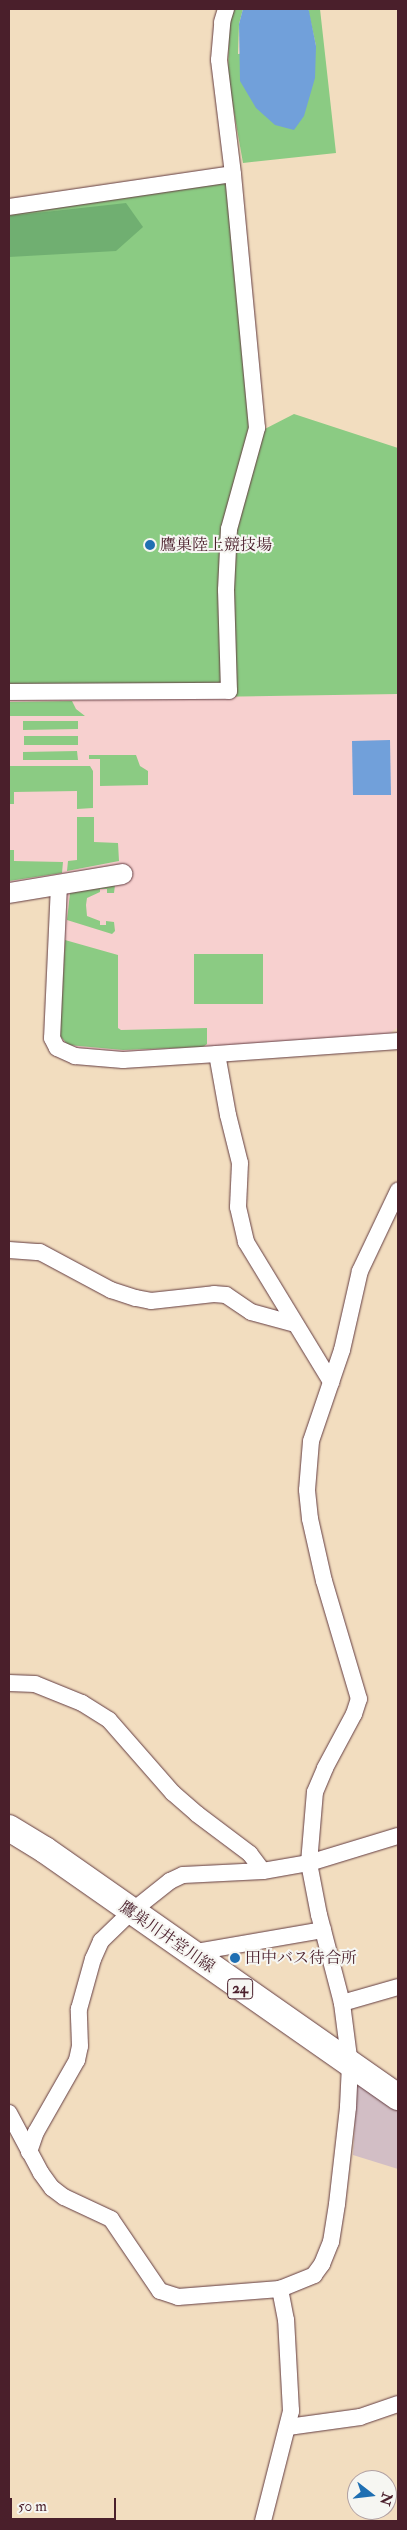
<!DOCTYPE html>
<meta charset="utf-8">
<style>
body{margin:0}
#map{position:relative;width:407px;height:2530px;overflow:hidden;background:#f2ddbf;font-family:"IM FELL Double Pica","Noto Serif JP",serif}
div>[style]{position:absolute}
.built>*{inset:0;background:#f7d0cf}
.industrial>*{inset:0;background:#d2bec5}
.green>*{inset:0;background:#8bcb83}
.forest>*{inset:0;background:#70af71}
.water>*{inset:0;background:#71a0da}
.roads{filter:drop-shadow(0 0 1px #633c41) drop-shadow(0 0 1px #633c41)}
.minor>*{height:16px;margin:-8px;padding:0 8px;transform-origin:8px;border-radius:8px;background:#fff}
.tertiary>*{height:20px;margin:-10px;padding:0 10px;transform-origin:10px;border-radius:10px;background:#fff}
.primary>*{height:26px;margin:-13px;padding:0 13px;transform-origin:13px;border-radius:13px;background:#fff}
.dots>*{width:14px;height:14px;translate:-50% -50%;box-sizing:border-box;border:2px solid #f6f6f2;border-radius:50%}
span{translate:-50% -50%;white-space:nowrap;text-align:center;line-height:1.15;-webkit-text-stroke:4px #f6f6f2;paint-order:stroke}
.shield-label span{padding:1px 4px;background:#f6f6f2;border:1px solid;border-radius:4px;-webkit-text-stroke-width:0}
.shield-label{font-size:15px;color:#4a1f2b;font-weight:700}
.poi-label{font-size:16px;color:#4a1f2b}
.left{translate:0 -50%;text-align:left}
.street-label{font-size:16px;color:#4a1f2b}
.frame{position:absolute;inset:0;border:10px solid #4a1f2b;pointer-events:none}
.north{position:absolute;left:347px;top:2470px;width:50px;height:50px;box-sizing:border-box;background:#f6f6f2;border:1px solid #b1a0a2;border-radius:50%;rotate:106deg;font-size:14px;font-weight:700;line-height:20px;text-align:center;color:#4a1f2b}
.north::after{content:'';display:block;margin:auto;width:18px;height:22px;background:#1f6fb2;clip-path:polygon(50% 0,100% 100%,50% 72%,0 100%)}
.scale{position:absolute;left:10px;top:2498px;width:106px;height:22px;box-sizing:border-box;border:2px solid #4a1f2b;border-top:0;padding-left:6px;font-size:15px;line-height:18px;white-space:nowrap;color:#4a1f2b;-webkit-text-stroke:4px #f6f6f2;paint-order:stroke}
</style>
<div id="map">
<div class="built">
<i style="clip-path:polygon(398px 694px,398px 1027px,388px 1035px,124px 1052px,68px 1047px,57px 1037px,66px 891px,9px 883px,9px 700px)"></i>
</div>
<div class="industrial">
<i style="clip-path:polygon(369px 2083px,398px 2100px,398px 2169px,353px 2155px,357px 2086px)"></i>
</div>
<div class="green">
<i style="clip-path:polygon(233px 9px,243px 9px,239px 24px,238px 54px,316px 46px,308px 9px,320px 9px,336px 153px,243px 163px,228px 78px,229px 20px)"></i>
<i style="clip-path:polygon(233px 174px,257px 433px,294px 414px,398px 448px,398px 694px,9px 700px,9px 207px)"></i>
<i style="clip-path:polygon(72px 701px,76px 709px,85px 716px,9px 716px,9px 702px)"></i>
<i style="clip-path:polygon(23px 721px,78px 721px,78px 729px,23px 730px)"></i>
<i style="clip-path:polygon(24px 736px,78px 736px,78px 745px,24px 745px)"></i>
<i style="clip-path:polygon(77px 751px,78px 760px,23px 760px,23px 752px)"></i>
<i style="clip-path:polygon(89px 755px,136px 755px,140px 766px,148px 771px,148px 785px,100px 786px,100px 759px,89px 759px)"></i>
<i style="clip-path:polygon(9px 766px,90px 766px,93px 771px,93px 808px,77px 809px,77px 791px,14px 792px,14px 804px,9px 804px)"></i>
<i style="clip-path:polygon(77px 817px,94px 817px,94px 842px,118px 843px,119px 861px,67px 871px,68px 861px,77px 860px)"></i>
<i style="clip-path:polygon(9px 850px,14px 850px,14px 861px,63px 862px,62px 873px,9px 881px)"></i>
<i style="clip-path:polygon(115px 885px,114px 893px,107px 893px,107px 889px,100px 889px,100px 892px,87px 898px,86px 905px,87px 916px,100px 921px,100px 925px,106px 925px,106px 921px,114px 922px,115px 931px,112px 934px,67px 920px,70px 893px)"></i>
<i style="clip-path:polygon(65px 940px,118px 955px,118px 1028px,121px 1030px,207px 1028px,207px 1044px,203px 1047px,123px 1050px,68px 1045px,60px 1036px)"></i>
<i style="clip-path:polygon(194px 954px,263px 954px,263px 1004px,194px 1004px)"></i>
</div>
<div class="forest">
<i style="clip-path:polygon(126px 203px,143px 227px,116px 251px,9px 257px,9px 216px)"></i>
</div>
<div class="water">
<i style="clip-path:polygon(243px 9px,308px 9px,309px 11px,316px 46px,315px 78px,304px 116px,294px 130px,275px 125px,256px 108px,240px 81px,239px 24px)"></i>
<i style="clip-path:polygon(390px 740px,391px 795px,353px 795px,352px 741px)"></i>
</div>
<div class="roads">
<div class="minor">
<i style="left:9px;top:207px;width:226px;rotate:-8.4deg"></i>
<i style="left:9px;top:692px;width:220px;rotate:-0.3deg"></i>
<i style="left:229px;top:691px;width:101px;rotate:-91.7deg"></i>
<i style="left:226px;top:590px;width:61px;rotate:-87.2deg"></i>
<i style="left:229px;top:529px;width:105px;rotate:-74.5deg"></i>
<i style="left:257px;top:428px;width:255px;rotate:-95.4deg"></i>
<i style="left:233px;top:174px;width:115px;rotate:-97deg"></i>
<i style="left:219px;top:60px;width:38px;rotate:-85deg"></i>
<i style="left:222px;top:22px;width:14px;rotate:-73deg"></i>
<i style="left:59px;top:885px;width:153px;rotate:92.6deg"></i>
<i style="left:52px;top:1038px;width:11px;rotate:63deg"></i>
<i style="left:57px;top:1048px;width:20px;rotate:24deg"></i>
<i style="left:75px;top:1056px;width:48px;rotate:4.8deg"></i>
<i style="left:123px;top:1060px;width:94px;rotate:-3.7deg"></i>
<i style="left:217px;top:1054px;width:62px;rotate:79.8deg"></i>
<i style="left:228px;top:1115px;width:49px;rotate:76deg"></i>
<i style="left:240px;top:1163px;width:44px;rotate:92.6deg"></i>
<i style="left:238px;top:1207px;width:36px;rotate:77deg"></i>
<i style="left:246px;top:1242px;width:164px;rotate:58.7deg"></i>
<i style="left:217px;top:1054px;width:181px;rotate:-4.1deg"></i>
<i style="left:9px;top:1250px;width:31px;rotate:4deg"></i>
<i style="left:40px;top:1252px;width:81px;rotate:28.2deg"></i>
<i style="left:111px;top:1290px;width:26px;rotate:18deg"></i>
<i style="left:136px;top:1298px;width:15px;rotate:11deg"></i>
<i style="left:151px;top:1301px;width:63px;rotate:-6.3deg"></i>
<i style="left:214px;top:1294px;width:12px;rotate:5deg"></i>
<i style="left:226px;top:1295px;width:30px;rotate:34deg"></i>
<i style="left:251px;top:1312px;width:46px;rotate:15.3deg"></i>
<i style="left:9px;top:1683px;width:26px;rotate:2deg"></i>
<i style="left:35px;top:1684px;width:51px;rotate:22deg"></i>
<i style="left:82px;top:1703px;width:32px;rotate:32deg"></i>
<i style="left:109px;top:1720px;width:97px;rotate:48.8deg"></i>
<i style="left:173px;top:1793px;width:32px;rotate:41deg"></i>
<i style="left:197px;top:1814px;width:66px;rotate:37deg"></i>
<i style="left:250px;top:1854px;width:21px;rotate:53deg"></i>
<i style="left:190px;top:1953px;width:135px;rotate:-9.8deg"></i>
<i style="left:342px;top:2003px;width:58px;rotate:-15.9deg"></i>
<i style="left:9px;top:2113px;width:68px;rotate:61.9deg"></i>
<i style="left:41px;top:2173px;width:19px;rotate:54deg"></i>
<i style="left:52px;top:2188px;width:15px;rotate:37deg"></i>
<i style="left:64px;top:2197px;width:52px;rotate:25.1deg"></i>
<i style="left:111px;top:2219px;width:87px;rotate:55.8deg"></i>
<i style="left:160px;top:2291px;width:19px;rotate:18deg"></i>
<i style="left:178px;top:2297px;width:102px;rotate:-4.5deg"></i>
<i style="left:280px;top:2289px;width:37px;rotate:-22deg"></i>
<i style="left:314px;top:2275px;width:14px;rotate:-54deg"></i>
<i style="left:322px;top:2264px;width:24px;rotate:-68deg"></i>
<i style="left:331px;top:2242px;width:38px;rotate:-81deg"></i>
<i style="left:337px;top:2204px;width:98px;rotate:-83.5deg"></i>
<i style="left:348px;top:2107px;width:42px;rotate:-87.3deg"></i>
<i style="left:350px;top:2065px;width:63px;rotate:-97.4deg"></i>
<i style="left:342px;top:2003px;width:91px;rotate:-104.6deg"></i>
<i style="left:319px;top:1915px;width:53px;rotate:-100.9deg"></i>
<i style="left:309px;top:1863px;width:71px;rotate:-85.2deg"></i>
<i style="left:315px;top:1792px;width:26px;rotate:-67deg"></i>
<i style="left:325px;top:1768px;width:61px;rotate:-61.8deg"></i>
<i style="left:354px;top:1714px;width:16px;rotate:-72deg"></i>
<i style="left:359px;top:1699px;width:123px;rotate:-106.5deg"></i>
<i style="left:324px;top:1581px;width:64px;rotate:-102.7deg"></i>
<i style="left:310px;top:1519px;width:29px;rotate:-96deg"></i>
<i style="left:307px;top:1490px;width:49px;rotate:-85.3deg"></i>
<i style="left:311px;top:1441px;width:96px;rotate:-71.2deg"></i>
<i style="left:342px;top:1350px;width:81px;rotate:-77.2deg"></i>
<i style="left:360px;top:1271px;width:89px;rotate:-64.6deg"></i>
<i style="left:29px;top:2152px;width:21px;rotate:-71deg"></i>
<i style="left:36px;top:2132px;width:83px;rotate:-60.3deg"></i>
<i style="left:77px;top:2060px;width:14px;rotate:-78deg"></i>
<i style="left:80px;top:2046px;width:37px;rotate:-92deg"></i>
<i style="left:79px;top:2009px;width:52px;rotate:-74.4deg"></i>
<i style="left:93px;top:1959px;width:20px;rotate:-66deg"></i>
<i style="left:101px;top:1941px;width:42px;rotate:-44deg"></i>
<i style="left:131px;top:1912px;width:50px;rotate:-38.5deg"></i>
<i style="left:170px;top:1881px;width:14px;rotate:-25deg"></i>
<i style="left:183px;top:1875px;width:80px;rotate:-2.9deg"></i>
<i style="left:263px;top:1871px;width:47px;rotate:-9.9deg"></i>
<i style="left:309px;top:1863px;width:93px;rotate:-16.9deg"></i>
<i style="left:288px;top:2427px;width:73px;rotate:-7.9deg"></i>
<i style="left:360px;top:2417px;width:40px;rotate:-18.9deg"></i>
<i style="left:263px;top:2521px;width:114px;rotate:-75.7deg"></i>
<i style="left:291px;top:2411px;width:91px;rotate:-93.1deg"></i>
<i style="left:286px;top:2320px;width:32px;rotate:-101deg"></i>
</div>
<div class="tertiary">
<i style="left:9px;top:893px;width:115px;rotate:-9.5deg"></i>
</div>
<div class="primary">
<i style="left:9px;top:1828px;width:42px;rotate:31.4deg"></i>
<i style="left:45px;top:1850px;width:431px;rotate:35deg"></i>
</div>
</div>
<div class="dots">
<i style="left:150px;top:545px;background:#1f6fb2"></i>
<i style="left:235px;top:1958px;background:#1f6fb2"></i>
</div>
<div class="shield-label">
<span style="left:240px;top:1989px">24</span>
</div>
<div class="poi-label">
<span class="left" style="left:160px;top:545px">鷹巣陸上競技場</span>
<span class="left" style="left:245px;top:1958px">田中バス待合所</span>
</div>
<div class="street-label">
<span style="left:167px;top:1937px;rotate:35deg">鷹巣川井堂川線</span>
</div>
<div class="frame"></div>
<div class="north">N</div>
<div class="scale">50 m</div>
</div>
